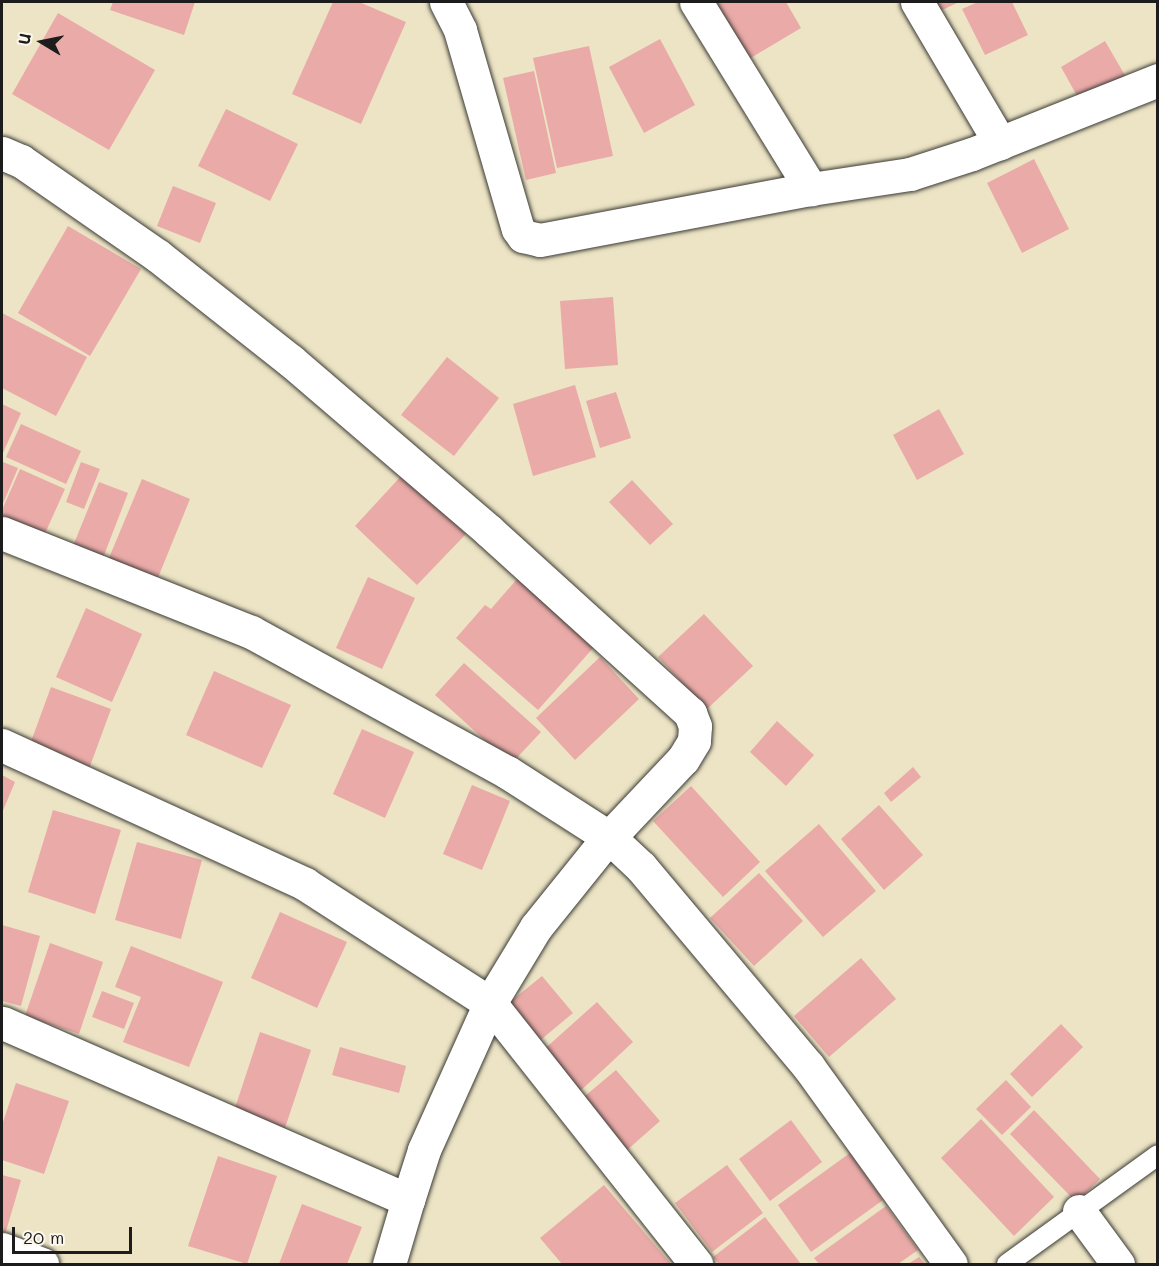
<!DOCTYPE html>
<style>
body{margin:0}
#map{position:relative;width:1159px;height:1266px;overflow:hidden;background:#ece4c5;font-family:Mali,sans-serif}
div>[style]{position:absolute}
.building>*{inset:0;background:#eaaaa8}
.roads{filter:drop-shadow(0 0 2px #3b3a35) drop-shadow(0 0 2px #3b3a35)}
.service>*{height:20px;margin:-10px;padding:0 10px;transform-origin:10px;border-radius:10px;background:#fff}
.minor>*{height:33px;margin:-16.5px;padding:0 16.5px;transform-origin:16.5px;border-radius:16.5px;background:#fff}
span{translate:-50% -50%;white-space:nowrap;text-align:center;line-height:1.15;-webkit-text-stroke:4.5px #fbf7ec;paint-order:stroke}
.frame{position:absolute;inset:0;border:3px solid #1c1c1c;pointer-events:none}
.north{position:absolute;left:12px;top:12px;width:60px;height:60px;-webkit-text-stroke:4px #fbf7ec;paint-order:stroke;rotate:280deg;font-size:16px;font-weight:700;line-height:24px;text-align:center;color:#1c1c1c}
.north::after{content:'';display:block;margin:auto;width:21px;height:27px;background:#1c1c1c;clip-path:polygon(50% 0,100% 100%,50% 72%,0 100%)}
.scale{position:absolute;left:12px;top:1227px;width:120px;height:27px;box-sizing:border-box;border:3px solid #1c1c1c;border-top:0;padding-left:8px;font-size:18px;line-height:21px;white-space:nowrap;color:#1c1c1c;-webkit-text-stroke:4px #fbf7ec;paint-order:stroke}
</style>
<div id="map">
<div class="building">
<i style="clip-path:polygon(113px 2px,195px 2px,184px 35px,110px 10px)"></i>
<i style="clip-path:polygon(333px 2px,359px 2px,406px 22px,361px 124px,292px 94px)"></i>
<i style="clip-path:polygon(707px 2px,786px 2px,801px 28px,742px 63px)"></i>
<i style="clip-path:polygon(928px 2px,959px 2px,934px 14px)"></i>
<i style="clip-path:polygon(978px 2px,1012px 2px,1028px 35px,985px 55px,962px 9px)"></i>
<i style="clip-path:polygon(58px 13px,155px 70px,109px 150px,12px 94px)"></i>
<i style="clip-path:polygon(660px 39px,695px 105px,644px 133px,609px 67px)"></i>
<i style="clip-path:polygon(1105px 41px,1137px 96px,1092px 123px,1061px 67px)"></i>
<i style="clip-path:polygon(589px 46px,613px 156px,557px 168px,533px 58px)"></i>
<i style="clip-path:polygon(534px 71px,556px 173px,526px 180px,503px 78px)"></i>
<i style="clip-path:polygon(226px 109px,298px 144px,270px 201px,198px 166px)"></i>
<i style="clip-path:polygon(1034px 159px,1069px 229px,1022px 253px,987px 183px)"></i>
<i style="clip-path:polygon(173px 186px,216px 203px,200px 243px,157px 226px)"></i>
<i style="clip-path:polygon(68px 226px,141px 269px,90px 356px,18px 313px)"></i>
<i style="clip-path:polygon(613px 297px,618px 365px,565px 369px,560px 301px)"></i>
<i style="clip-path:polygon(2px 313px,87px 357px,56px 416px,2px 388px)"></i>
<i style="clip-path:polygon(447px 357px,499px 398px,454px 456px,401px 415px)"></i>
<i style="clip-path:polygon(575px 385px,596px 457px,533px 476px,513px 404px)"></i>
<i style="clip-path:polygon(616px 392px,631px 438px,600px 448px,586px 401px)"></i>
<i style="clip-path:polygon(2px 404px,21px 413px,2px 455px)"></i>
<i style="clip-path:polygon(939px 409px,964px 454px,917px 480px,893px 435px)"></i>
<i style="clip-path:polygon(21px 424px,81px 451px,66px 484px,6px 457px)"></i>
<i style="clip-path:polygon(3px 462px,18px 468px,2px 506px,2px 466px)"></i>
<i style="clip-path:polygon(81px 462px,100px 469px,84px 509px,66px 502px)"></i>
<i style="clip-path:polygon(20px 469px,65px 489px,43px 538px,2px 520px,2px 510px)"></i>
<i style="clip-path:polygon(403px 474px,466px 534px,417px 585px,355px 526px)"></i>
<i style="clip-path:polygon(142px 479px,190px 499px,155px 585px,106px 565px)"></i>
<i style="clip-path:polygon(632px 480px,673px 524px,650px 545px,609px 502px)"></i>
<i style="clip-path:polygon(99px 482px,128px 493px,101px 563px,71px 551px)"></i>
<i style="clip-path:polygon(368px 577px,415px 598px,382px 669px,336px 648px)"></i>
<i style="clip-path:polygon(517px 579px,594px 647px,538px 710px,456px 638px,485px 605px,491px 609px)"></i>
<i style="clip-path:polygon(86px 608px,142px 634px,112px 702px,56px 677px)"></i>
<i style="clip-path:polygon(704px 614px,753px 666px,707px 709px,658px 657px)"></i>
<i style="clip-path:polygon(600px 657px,639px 699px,575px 760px,536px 718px)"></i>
<i style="clip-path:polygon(464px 663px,541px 732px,511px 764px,435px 695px)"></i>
<i style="clip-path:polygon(214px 671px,291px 705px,262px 768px,186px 735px)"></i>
<i style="clip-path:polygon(51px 687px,111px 709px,89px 769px,29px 747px)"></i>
<i style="clip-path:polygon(777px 721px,814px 755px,786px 786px,750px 752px)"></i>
<i style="clip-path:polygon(362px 729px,414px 752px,385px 818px,333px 794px)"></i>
<i style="clip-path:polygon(913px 767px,921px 777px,891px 802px,884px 793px)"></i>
<i style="clip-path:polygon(2px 775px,15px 782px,2px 813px)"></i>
<i style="clip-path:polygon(472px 785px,510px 801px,482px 870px,443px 854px)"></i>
<i style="clip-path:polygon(691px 786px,760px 862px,723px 897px,653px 821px)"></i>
<i style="clip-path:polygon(879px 805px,923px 855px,884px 890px,841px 839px)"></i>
<i style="clip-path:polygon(53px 810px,121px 830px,95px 914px,28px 892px)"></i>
<i style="clip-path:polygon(819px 824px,876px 891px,823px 937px,765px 871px)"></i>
<i style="clip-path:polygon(137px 842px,202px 860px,181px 939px,115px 920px)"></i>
<i style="clip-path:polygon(759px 873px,803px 921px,754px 966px,710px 918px)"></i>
<i style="clip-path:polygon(280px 912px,347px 942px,317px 1008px,251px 978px)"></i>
<i style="clip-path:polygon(2px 925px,40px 936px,21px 1006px,2px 1001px)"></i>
<i style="clip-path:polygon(50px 943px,103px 962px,79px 1034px,25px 1016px)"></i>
<i style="clip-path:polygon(131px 946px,223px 982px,189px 1067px,123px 1042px,141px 997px,115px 987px)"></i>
<i style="clip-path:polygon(861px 958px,896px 999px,829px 1057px,794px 1016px)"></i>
<i style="clip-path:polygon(542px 976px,573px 1013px,531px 1048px,500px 1010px)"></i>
<i style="clip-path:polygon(102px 991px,134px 1003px,124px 1029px,92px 1017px)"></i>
<i style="clip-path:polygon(597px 1002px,633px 1042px,577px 1094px,540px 1053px)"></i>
<i style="clip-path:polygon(1061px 1024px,1083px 1047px,1032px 1097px,1010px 1074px)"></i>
<i style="clip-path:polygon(260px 1032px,311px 1050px,285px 1128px,234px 1111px)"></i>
<i style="clip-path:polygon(340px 1047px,406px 1066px,399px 1093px,332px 1075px)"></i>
<i style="clip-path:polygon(616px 1070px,660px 1121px,618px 1158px,573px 1106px)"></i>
<i style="clip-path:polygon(1006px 1080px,1031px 1107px,1002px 1135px,976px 1109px)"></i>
<i style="clip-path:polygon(16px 1083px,69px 1101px,44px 1174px,2px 1160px,2px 1125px)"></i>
<i style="clip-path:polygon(1034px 1110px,1100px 1179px,1076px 1202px,1010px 1134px)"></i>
<i style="clip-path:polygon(981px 1119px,1054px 1197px,1014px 1236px,941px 1158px)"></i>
<i style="clip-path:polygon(791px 1120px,822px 1162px,770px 1201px,739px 1159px)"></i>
<i style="clip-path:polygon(850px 1153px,883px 1200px,811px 1252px,778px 1205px)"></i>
<i style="clip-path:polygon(218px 1156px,277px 1176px,247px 1264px,188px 1246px)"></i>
<i style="clip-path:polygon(727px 1165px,763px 1213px,712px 1252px,675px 1203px)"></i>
<i style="clip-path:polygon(2px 1175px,21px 1180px,4px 1238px,2px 1237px)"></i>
<i style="clip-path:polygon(604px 1185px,671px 1264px,562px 1264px,540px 1238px)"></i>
<i style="clip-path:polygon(302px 1204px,362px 1227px,347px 1264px,279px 1264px)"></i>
<i style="clip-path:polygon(886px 1206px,918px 1250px,898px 1264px,819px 1264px,814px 1258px)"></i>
<i style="clip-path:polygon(765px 1217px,801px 1264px,719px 1264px,713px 1257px)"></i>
<i style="clip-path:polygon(919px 1257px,925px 1264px,908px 1264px)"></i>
</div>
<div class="roads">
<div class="service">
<i style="left:1007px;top:1264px;width:186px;rotate:-35.8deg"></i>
</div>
<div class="minor">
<i style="left:446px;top:2px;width:31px;rotate:63deg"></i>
<i style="left:460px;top:30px;width:207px;rotate:73.8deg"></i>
<i style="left:518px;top:229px;width:9px;rotate:54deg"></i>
<i style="left:523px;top:236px;width:17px;rotate:13deg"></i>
<i style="left:540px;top:240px;width:276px;rotate:-10.7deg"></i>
<i style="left:811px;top:189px;width:100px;rotate:-8.6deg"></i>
<i style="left:910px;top:174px;width:65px;rotate:-17.9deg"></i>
<i style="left:972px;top:154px;width:200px;rotate:-21.7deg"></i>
<i style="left:696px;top:2px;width:220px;rotate:58.4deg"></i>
<i style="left:917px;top:2px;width:164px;rotate:59.5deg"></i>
<i style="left:2px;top:153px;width:21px;rotate:23deg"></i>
<i style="left:21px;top:161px;width:167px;rotate:34.7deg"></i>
<i style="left:158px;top:256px;width:169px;rotate:38.3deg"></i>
<i style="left:291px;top:361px;width:260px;rotate:40.6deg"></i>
<i style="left:488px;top:530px;width:273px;rotate:42.2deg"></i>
<i style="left:690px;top:713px;width:14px;rotate:69deg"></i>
<i style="left:695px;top:726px;width:15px;rotate:94deg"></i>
<i style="left:694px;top:741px;width:21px;rotate:121deg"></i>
<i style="left:683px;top:759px;width:118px;rotate:133.3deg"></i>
<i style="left:602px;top:845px;width:105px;rotate:128.8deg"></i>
<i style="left:536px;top:927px;width:89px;rotate:121.2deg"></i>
<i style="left:490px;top:1003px;width:161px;rotate:114.2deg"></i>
<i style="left:424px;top:1150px;width:52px;rotate:107.7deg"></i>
<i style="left:408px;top:1200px;width:443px;rotate:-156.4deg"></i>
<i style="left:2px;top:533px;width:268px;rotate:21.7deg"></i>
<i style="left:251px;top:632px;width:292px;rotate:28.7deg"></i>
<i style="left:507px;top:772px;width:122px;rotate:32.7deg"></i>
<i style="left:610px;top:838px;width:42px;rotate:43.1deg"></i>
<i style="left:641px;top:867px;width:260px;rotate:50deg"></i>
<i style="left:808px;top:1066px;width:244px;rotate:54.2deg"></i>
<i style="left:2px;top:745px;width:333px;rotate:24.6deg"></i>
<i style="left:305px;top:884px;width:220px;rotate:32.8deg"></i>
<i style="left:490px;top:1003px;width:333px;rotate:51.7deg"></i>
<i style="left:1079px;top:1211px;width:66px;rotate:53.7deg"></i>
<i style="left:2px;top:1249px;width:43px;rotate:20.6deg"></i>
<i style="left:389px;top:1264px;width:67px;rotate:-73.5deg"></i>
</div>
</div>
<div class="frame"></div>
<div class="north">U</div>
<div class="scale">20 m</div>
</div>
